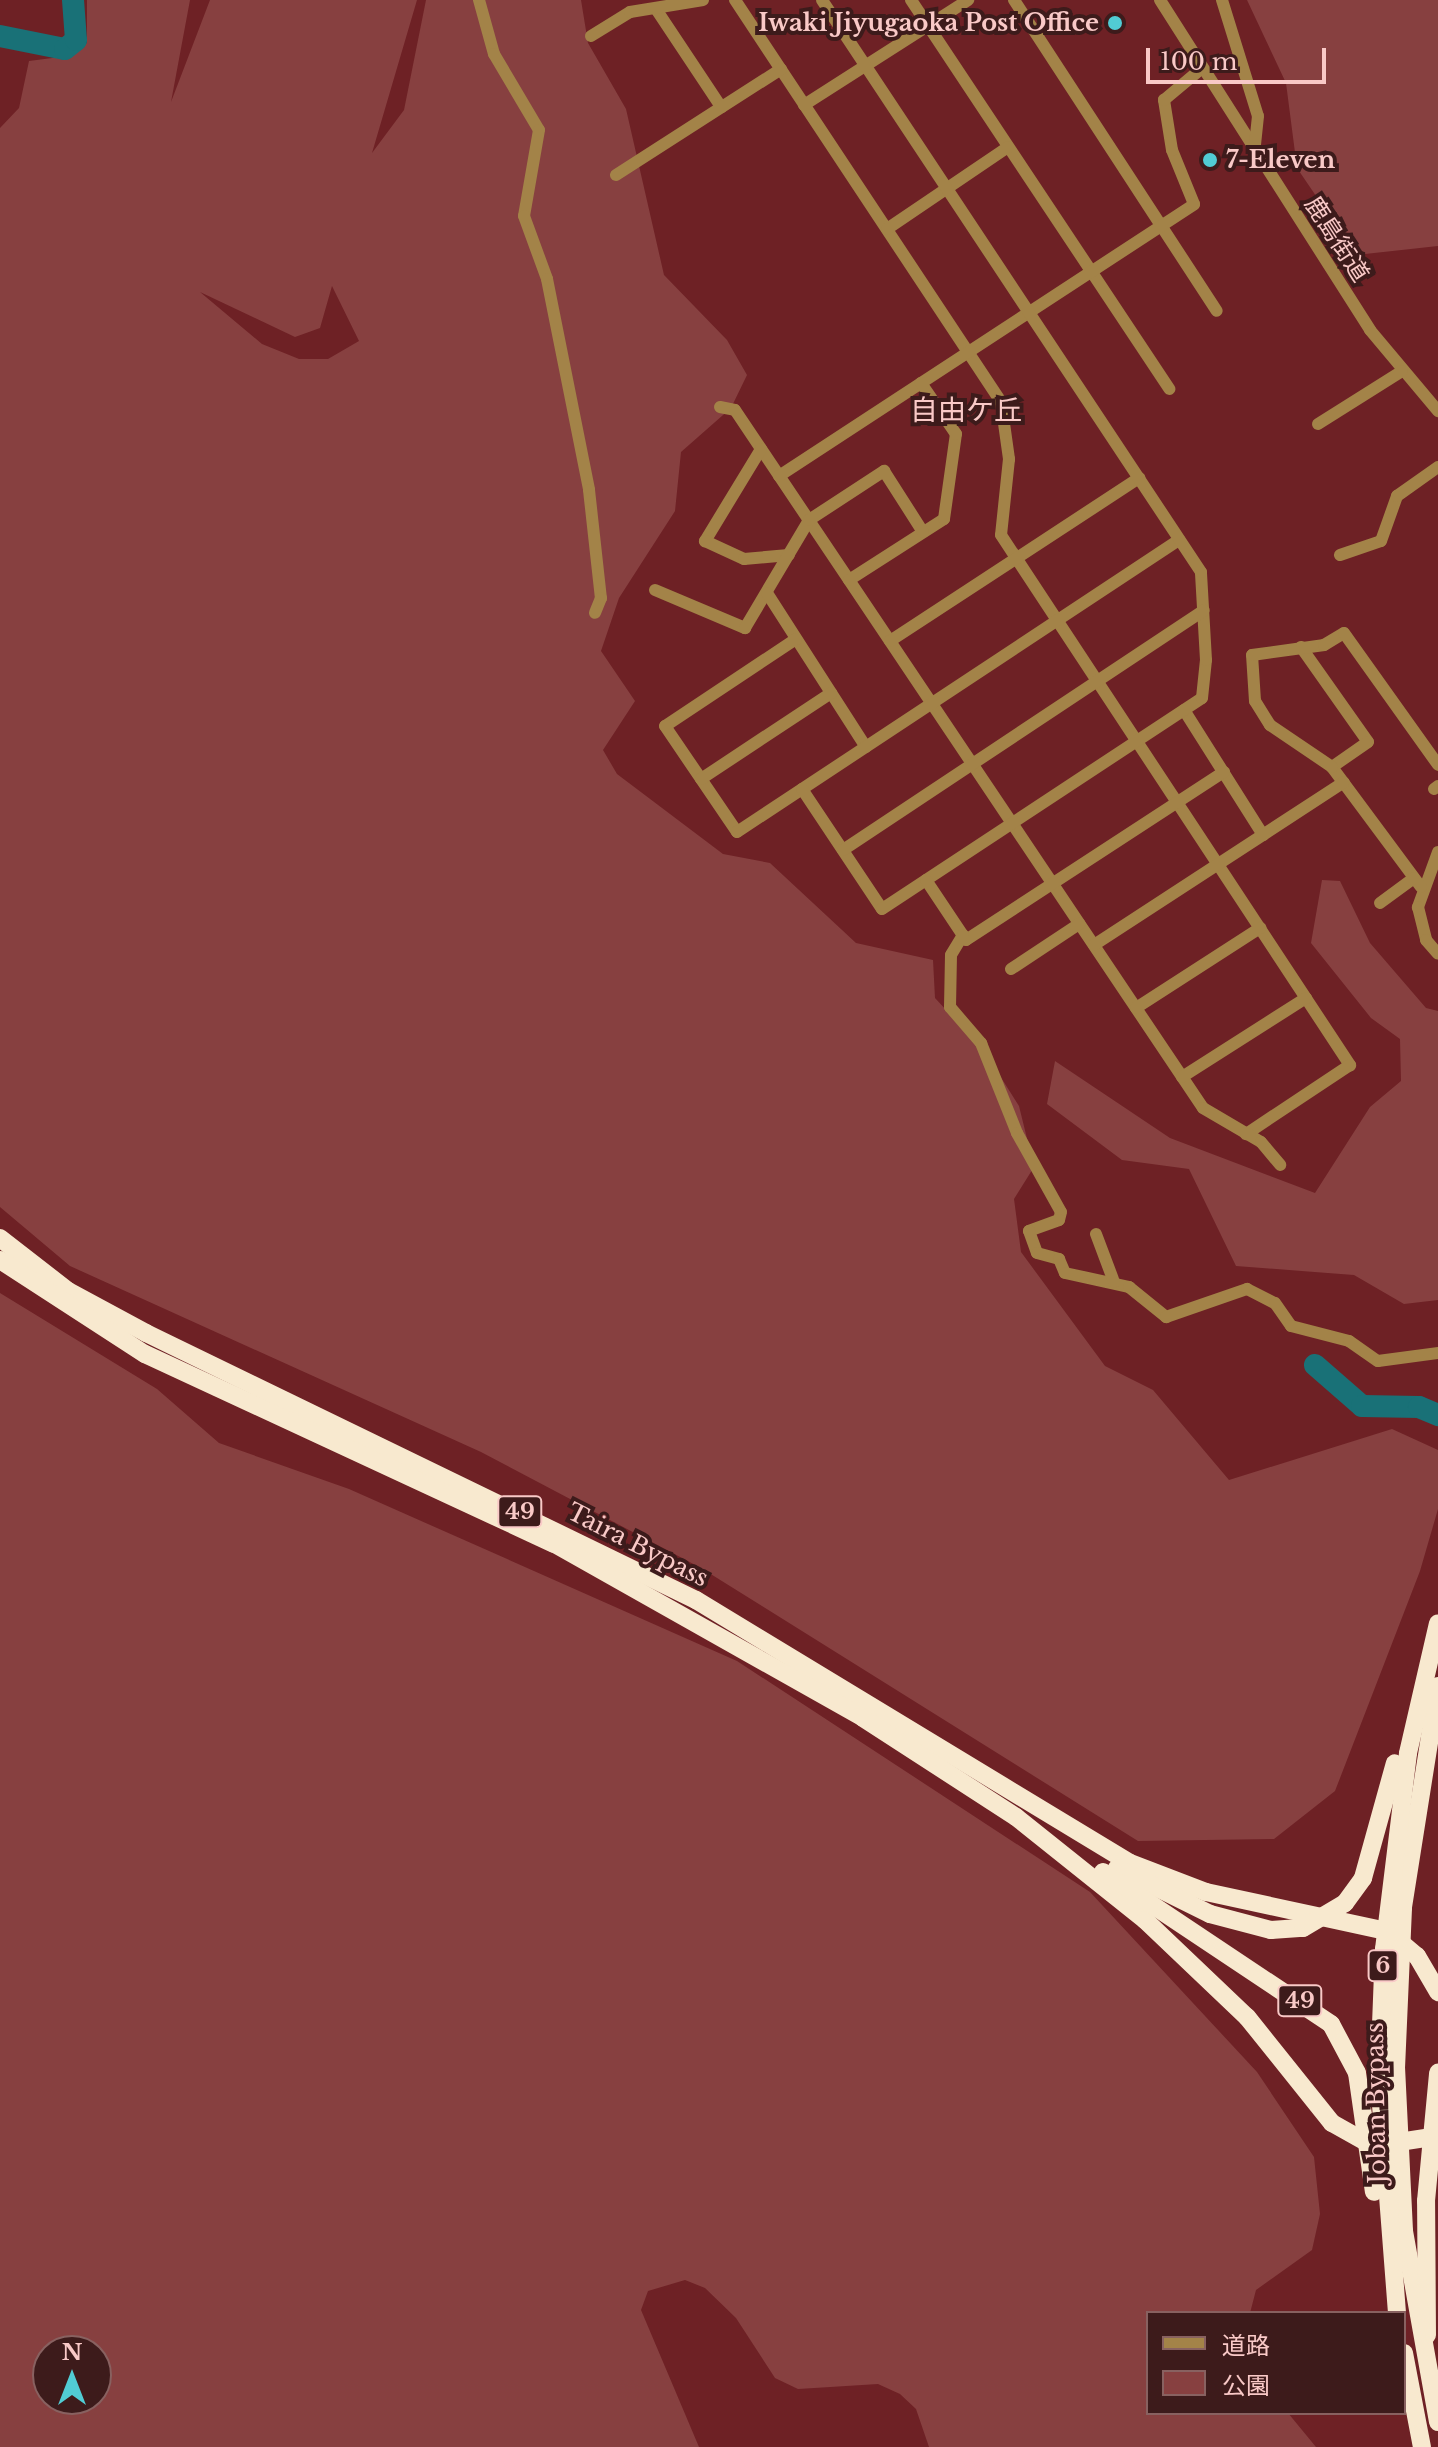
<!DOCTYPE html>
<meta charset="utf-8">
<style>
body{margin:0}
#map{position:relative;width:1438px;height:2447px;overflow:hidden;background:#6e2125;font-family:"Libre Baskerville","Noto Sans JP",serif}
div>[style]{position:absolute}
.green>*{inset:0;background:#874040}
.river>*{height:22px;margin:-11px;padding:0 11px;transform-origin:11px;border-radius:11px;background:#197177}
.minor>*{height:12px;margin:-6px;padding:0 6px;transform-origin:6px;border-radius:6px;background:#a38348}
.highway>*{height:18px;margin:-9px;padding:0 9px;transform-origin:9px;border-radius:9px;background:#f8e9cf}
.dots>*{width:22px;height:22px;translate:-50% -50%;box-sizing:border-box;border:4px solid #3d1b1b;border-radius:50%}
span{translate:-50% -50%;white-space:nowrap;text-align:center;line-height:1.15;-webkit-text-stroke:8px #3d1b1b;paint-order:stroke}
.shield-label span{padding:2px 6px;background:#3d1b1b;border:2px solid;border-radius:6px;-webkit-text-stroke-width:0}
.shield-label{font-size:22px;color:#f9c9c7;font-weight:700}
.poi-label{font-size:24px;color:#f9c9c7;font-weight:700}
.right{translate:-100% -50%;text-align:right}
.left{translate:0 -50%;text-align:left}
.street-label{font-size:24px;color:#f9c9c7}
.quarter-label{font-size:28px;color:#f9c9c7}
.legend{position:absolute;left:1146px;top:2311px;width:260px;height:104px;box-sizing:border-box;background:#3d1b1b;border:2px solid #886160;margin:0;padding:10px 14px;list-style:none;font-size:24px;color:#f9c9c7}
.legend li{display:flex;align-items:center;gap:16px;height:40px}
.legend b{width:40px;border:2px solid #886160}
.north{position:absolute;left:32px;top:2335px;width:80px;height:80px;box-sizing:border-box;background:#3d1b1b;border:2px solid #886160;border-radius:50%;rotate:0deg;font-size:22px;font-weight:700;line-height:32px;text-align:center;color:#f9c9c7}
.north::after{content:'';display:block;margin:auto;width:28px;height:36px;background:#51ccd4;clip-path:polygon(50% 0,100% 100%,50% 72%,0 100%)}
.scale{position:absolute;left:1146px;top:48px;width:180px;height:36px;box-sizing:border-box;border:4px solid #f9c9c7;border-top:0;padding-left:10px;font-size:24px;line-height:28px;white-space:nowrap;color:#f9c9c7;-webkit-text-stroke:6px #3d1b1b;paint-order:stroke}
</style>
<div id="map">
<div class="green">
<i style="clip-path:polygon(evenodd,87px 0,190px 0,171px 102px,210px 0,417px 0,372px 153px,404px 110px,426px 0,581px 0,588px 43px,626px 109px,664px 275px,727px 340px,747px 375px,731px 408px,681px 452px,675px 511px,619px 598px,601px 651px,635px 701px,603px 750px,617px 774px,723px 854px,770px 863px,856px 943px,933px 960px,935px 998px,985px 1052px,1019px 1106px,1034px 1167px,1014px 1199px,1021px 1252px,1105px 1366px,1153px 1390px,1229px 1480px,1392px 1429px,1438px 1450px,1438px 1509px,1420px 1571px,1335px 1791px,1274px 1839px,1138px 1841px,701px 1568px,481px 1452px,70px 1266px,0 1207px,0 128px,19px 108px,29px 61px,60px 57px,87px 43px,87px 0,332px 286px,359px 341px,328px 359px,299px 359px,262px 344px,200px 292px,295px 337px,320px 328px,332px 286px)"></i>
<i style="clip-path:polygon(1247px 0,1438px 0,1438px 246px,1365px 254px,1348px 243px,1297px 168px,1286px 83px)"></i>
<i style="clip-path:polygon(1322px 880px,1340px 881px,1370px 943px,1426px 1008px,1438px 1011px,1438px 1300px,1404px 1304px,1354px 1275px,1236px 1266px,1189px 1169px,1122px 1160px,1047px 1104px,1055px 1061px,1170px 1138px,1315px 1193px,1370px 1107px,1401px 1081px,1400px 1039px,1371px 1018px,1311px 943px)"></i>
<i style="clip-path:polygon(evenodd,0 1293px,157px 1389px,219px 1443px,349px 1489px,737px 1661px,1090px 1892px,1257px 2072px,1314px 2157px,1320px 2214px,1312px 2250px,1256px 2290px,1250px 2313px,1148px 2313px,1148px 2413px,1288px 2413px,1316px 2447px,929px 2447px,916px 2409px,900px 2394px,878px 2384px,798px 2389px,775px 2378px,736px 2318px,705px 2288px,685px 2280px,648px 2291px,641px 2310px,699px 2447px,0 2447px,0 1293px,48px 2351px,96px 2351px,96px 2399px,48px 2399px,48px 2351px)"></i>
</div>
<div class="river">
<i style="left:0;top:36px;width:66px;rotate:11.3deg"></i>
<i style="left:65px;top:49px;width:14px;rotate:-39deg"></i>
<i style="left:76px;top:40px;width:40px;rotate:-94.3deg"></i>
<i style="left:1315px;top:1365px;width:62px;rotate:41.1deg"></i>
<i style="left:1362px;top:1406px;width:57px;rotate:1deg"></i>
<i style="left:1419px;top:1407px;width:21px;rotate:23deg"></i>
</div>
<div class="minor">
<i style="left:479px;top:0;width:56px;rotate:74.5deg"></i>
<i style="left:494px;top:54px;width:88px;rotate:59.4deg"></i>
<i style="left:539px;top:130px;width:87px;rotate:99.9deg"></i>
<i style="left:524px;top:216px;width:67px;rotate:69.9deg"></i>
<i style="left:547px;top:279px;width:215px;rotate:78.7deg"></i>
<i style="left:589px;top:490px;width:109px;rotate:83.7deg"></i>
<i style="left:601px;top:598px;width:16px;rotate:112deg"></i>
<i style="left:735px;top:0;width:482px;rotate:56.5deg"></i>
<i style="left:1001px;top:402px;width:58px;rotate:82deg"></i>
<i style="left:1009px;top:459px;width:76px;rotate:96deg"></i>
<i style="left:1001px;top:535px;width:635px;rotate:56.64deg"></i>
<i style="left:1350px;top:1065px;width:125px;rotate:146.4deg"></i>
<i style="left:911px;top:0;width:467px;rotate:56.4deg"></i>
<i style="left:1014px;top:0;width:371px;rotate:56.9deg"></i>
<i style="left:1160px;top:0;width:391px;rotate:57.5deg"></i>
<i style="left:1370px;top:330px;width:106px;rotate:50deg"></i>
<i style="left:1222px;top:0;width:121px;rotate:72.8deg"></i>
<i style="left:1258px;top:116px;width:36px;rotate:96deg"></i>
<i style="left:656px;top:9px;width:118px;rotate:56.4deg"></i>
<i style="left:591px;top:36px;width:46px;rotate:-31.6deg"></i>
<i style="left:630px;top:12px;width:74px;rotate:-9.3deg"></i>
<i style="left:804px;top:105px;width:195px;rotate:-32.6deg"></i>
<i style="left:616px;top:175px;width:196px;rotate:-32.7deg"></i>
<i style="left:887px;top:229px;width:146px;rotate:-34.1deg"></i>
<i style="left:720px;top:407px;width:15px;rotate:11deg"></i>
<i style="left:735px;top:410px;width:840px;rotate:56.16deg"></i>
<i style="left:1203px;top:1108px;width:67px;rotate:30.4deg"></i>
<i style="left:1261px;top:1142px;width:30px;rotate:50deg"></i>
<i style="left:1318px;top:424px;width:99px;rotate:-32.2deg"></i>
<i style="left:761px;top:449px;width:108px;rotate:121.3deg"></i>
<i style="left:705px;top:541px;width:43px;rotate:24.8deg"></i>
<i style="left:744px;top:559px;width:45px;rotate:-5.1deg"></i>
<i style="left:779px;top:476px;width:496px;rotate:-33.2deg"></i>
<i style="left:1194px;top:204px;width:58px;rotate:-112.2deg"></i>
<i style="left:1172px;top:150px;width:51px;rotate:-99.1deg"></i>
<i style="left:1164px;top:100px;width:50px;rotate:-40.1deg"></i>
<i style="left:1340px;top:555px;width:43px;rotate:-18.9deg"></i>
<i style="left:1381px;top:541px;width:48px;rotate:-70.4deg"></i>
<i style="left:1397px;top:496px;width:50px;rotate:-35.3deg"></i>
<i style="left:849px;top:580px;width:113px;rotate:-32.7deg"></i>
<i style="left:944px;top:519px;width:86px;rotate:-82deg"></i>
<i style="left:956px;top:434px;width:62px;rotate:-124.5deg"></i>
<i style="left:655px;top:590px;width:98px;rotate:22.9deg"></i>
<i style="left:745px;top:628px;width:126px;rotate:-59.3deg"></i>
<i style="left:809px;top:520px;width:90px;rotate:-33.2deg"></i>
<i style="left:884px;top:471px;width:72px;rotate:57.4deg"></i>
<i style="left:767px;top:593px;width:183px;rotate:57.3deg"></i>
<i style="left:796px;top:639px;width:157px;rotate:146.4deg"></i>
<i style="left:665px;top:726px;width:128px;rotate:55.8deg"></i>
<i style="left:737px;top:832px;width:530px;rotate:-33.45deg"></i>
<i style="left:890px;top:641px;width:298px;rotate:-33.2deg"></i>
<i style="left:1301px;top:647px;width:116px;rotate:54.8deg"></i>
<i style="left:1368px;top:742px;width:44px;rotate:145.2deg"></i>
<i style="left:1184px;top:710px;width:148px;rotate:57.7deg"></i>
<i style="left:701px;top:779px;width:156px;rotate:-33.5deg"></i>
<i style="left:802px;top:789px;width:144px;rotate:56.3deg"></i>
<i style="left:882px;top:909px;width:383px;rotate:-33.4deg"></i>
<i style="left:1202px;top:698px;width:38px;rotate:-84deg"></i>
<i style="left:1206px;top:660px;width:88px;rotate:-93.3deg"></i>
<i style="left:1201px;top:572px;width:686px;rotate:-123.53deg"></i>
<i style="left:1434px;top:789px;width:5px;rotate:-37deg"></i>
<i style="left:843px;top:850px;width:433px;rotate:-33.6deg"></i>
<i style="left:1438px;top:852px;width:59px;rotate:110deg"></i>
<i style="left:1418px;top:907px;width:34px;rotate:76deg"></i>
<i style="left:1426px;top:940px;width:18px;rotate:49deg"></i>
<i style="left:926px;top:880px;width:72px;rotate:56.3deg"></i>
<i style="left:966px;top:940px;width:308px;rotate:-33.1deg"></i>
<i style="left:1421px;top:887px;width:149px;rotate:-126.6deg"></i>
<i style="left:1332px;top:767px;width:75px;rotate:-145.9deg"></i>
<i style="left:1270px;top:725px;width:28px;rotate:-122deg"></i>
<i style="left:1255px;top:701px;width:46px;rotate:-93.7deg"></i>
<i style="left:1252px;top:655px;width:73px;rotate:-7.9deg"></i>
<i style="left:1324px;top:645px;width:23px;rotate:-31deg"></i>
<i style="left:1344px;top:633px;width:162px;rotate:54.5deg"></i>
<i style="left:1380px;top:903px;width:42px;rotate:-36.3deg"></i>
<i style="left:963px;top:935px;width:23px;rotate:121deg"></i>
<i style="left:951px;top:955px;width:52px;rotate:91.1deg"></i>
<i style="left:950px;top:1007px;width:48px;rotate:49.3deg"></i>
<i style="left:981px;top:1043px;width:97px;rotate:68.2deg"></i>
<i style="left:1017px;top:1133px;width:90px;rotate:60.9deg"></i>
<i style="left:1061px;top:1212px;width:8px;rotate:104deg"></i>
<i style="left:1059px;top:1220px;width:32px;rotate:160deg"></i>
<i style="left:1029px;top:1231px;width:23px;rotate:70deg"></i>
<i style="left:1037px;top:1253px;width:23px;rotate:15deg"></i>
<i style="left:1059px;top:1259px;width:15px;rotate:67deg"></i>
<i style="left:1065px;top:1273px;width:66px;rotate:12.3deg"></i>
<i style="left:1129px;top:1287px;width:48px;rotate:39deg"></i>
<i style="left:1166px;top:1317px;width:86px;rotate:-19.1deg"></i>
<i style="left:1247px;top:1289px;width:31px;rotate:27deg"></i>
<i style="left:1275px;top:1303px;width:28px;rotate:55deg"></i>
<i style="left:1291px;top:1326px;width:60px;rotate:14.5deg"></i>
<i style="left:1349px;top:1341px;width:35px;rotate:35deg"></i>
<i style="left:1378px;top:1361px;width:61px;rotate:-7.6deg"></i>
<i style="left:1094px;top:945px;width:298px;rotate:-33.1deg"></i>
<i style="left:1011px;top:969px;width:82px;rotate:-33.5deg"></i>
<i style="left:1136px;top:1008px;width:148px;rotate:-32.8deg"></i>
<i style="left:1182px;top:1077px;width:147px;rotate:-32.5deg"></i>
<i style="left:1096px;top:1234px;width:51px;rotate:69.4deg"></i>
</div>
<div class="highway">
<i style="left:0;top:1238px;width:86px;rotate:37.9deg"></i>
<i style="left:68px;top:1291px;width:89px;rotate:28.3deg"></i>
<i style="left:146px;top:1333px;width:611px;rotate:25.89deg"></i>
<i style="left:696px;top:1600px;width:507px;rotate:31.22deg"></i>
<i style="left:1130px;top:1863px;width:81px;rotate:20.9deg"></i>
<i style="left:1206px;top:1892px;width:185px;rotate:12.2deg"></i>
<i style="left:1387px;top:1931px;width:39px;rotate:40deg"></i>
<i style="left:1417px;top:1956px;width:42px;rotate:59.7deg"></i>
<i style="left:0;top:1260px;width:173px;rotate:33deg"></i>
<i style="left:145px;top:1354px;width:450px;rotate:24.9deg"></i>
<i style="left:553px;top:1543px;width:356px;rotate:29.4deg"></i>
<i style="left:863px;top:1718px;width:182px;rotate:32.9deg"></i>
<i style="left:1016px;top:1817px;width:165px;rotate:38.6deg"></i>
<i style="left:1145px;top:1920px;width:141px;rotate:43.6deg"></i>
<i style="left:1247px;top:2017px;width:136px;rotate:51.3deg"></i>
<i style="left:1332px;top:2123px;width:47px;rotate:29.3deg"></i>
<i style="left:1373px;top:2146px;width:66px;rotate:-8.7deg"></i>
<i style="left:1438px;top:1686px;width:225px;rotate:99deg"></i>
<i style="left:1403px;top:1908px;width:159px;rotate:92.5deg"></i>
<i style="left:1396px;top:2067px;width:164px;rotate:87.2deg"></i>
<i style="left:1404px;top:2231px;width:194px;rotate:79.9deg"></i>
<i style="left:1117px;top:1868px;width:104px;rotate:26.3deg"></i>
<i style="left:1210px;top:1914px;width:63px;rotate:14.7deg"></i>
<i style="left:1271px;top:1930px;width:32px;rotate:-4deg"></i>
<i style="left:1303px;top:1928px;width:49px;rotate:-30.8deg"></i>
<i style="left:1345px;top:1903px;width:31px;rotate:-54deg"></i>
<i style="left:1363px;top:1878px;width:119px;rotate:-74.5deg"></i>
<i style="left:1103px;top:1872px;width:274px;rotate:33.7deg"></i>
<i style="left:1331px;top:2024px;width:55px;rotate:62deg"></i>
<i style="left:1357px;top:2073px;width:120px;rotate:81.9deg"></i>
<i style="left:1397px;top:2313px;width:237px;rotate:-94.4deg"></i>
<i style="left:1379px;top:2077px;width:128px;rotate:-87.8deg"></i>
<i style="left:1384px;top:1949px;width:197px;rotate:-83deg"></i>
<i style="left:1408px;top:1753px;width:133px;rotate:-77deg"></i>
<i style="left:1427px;top:2335px;width:134px;rotate:-90.4deg"></i>
<i style="left:1426px;top:2201px;width:129px;rotate:-84.6deg"></i>
<i style="left:1404px;top:2353px;width:96px;rotate:79.2deg"></i>
</div>
<div class="dots">
<i style="left:1115px;top:23px;background:#51ccd4"></i>
<i style="left:1210px;top:160px;background:#51ccd4"></i>
</div>
<div class="shield-label">
<span style="left:520px;top:1512px">49</span>
<span style="left:1383px;top:1966px">6</span>
<span style="left:1300px;top:2001px">49</span>
</div>
<div class="poi-label">
<span class="right" style="left:1099px;top:23px">Iwaki Jiyugaoka Post Office</span>
<span class="left" style="left:1226px;top:160px">7-Eleven</span>
</div>
<div class="street-label">
<span style="left:1337px;top:239px;rotate:57deg">鹿島街道</span>
<span style="left:638px;top:1545px;rotate:27deg">Taira Bypass</span>
<span style="left:1376px;top:2103px;rotate:-91deg">Joban Bypass</span>
</div>
<div class="quarter-label">
<span style="left:966px;top:411px">自由ケ丘</span>
</div>
<ul class="legend">
<li><b style="height:10px;background:#a38348"></b>道路</li>
<li><b style="height:22px;background:#874040"></b>公園</li>
</ul>
<div class="north">N</div>
<div class="scale">100 m</div>
</div>
